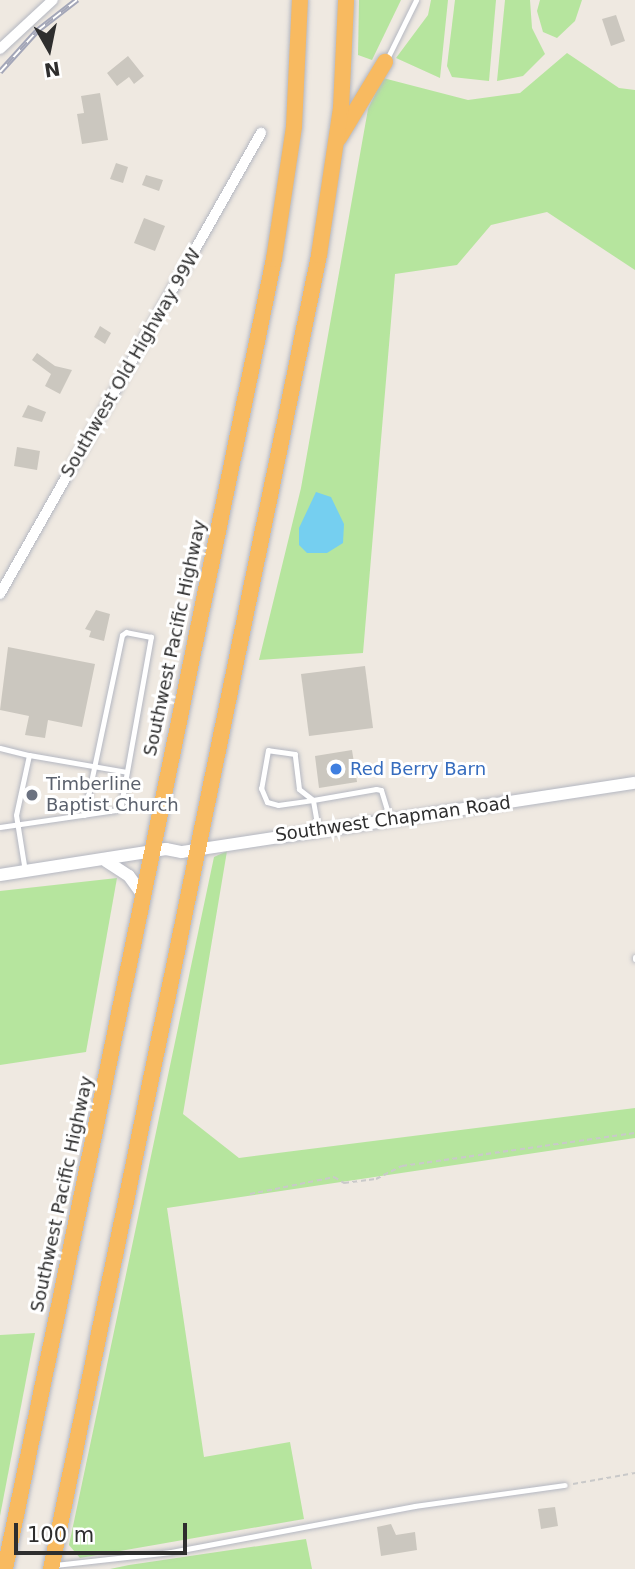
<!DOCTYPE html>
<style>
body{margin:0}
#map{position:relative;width:635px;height:1569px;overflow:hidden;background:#efe9e1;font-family:"DejaVu Sans",sans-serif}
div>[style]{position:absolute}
.green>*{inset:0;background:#b6e59e}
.water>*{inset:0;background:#75cff0}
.building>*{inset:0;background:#cbc7bf}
.path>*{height:2px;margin-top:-1px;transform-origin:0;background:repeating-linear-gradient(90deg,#c9c9c9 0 5px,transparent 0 8.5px)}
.roads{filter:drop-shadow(0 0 2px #b4b7c1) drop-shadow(0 0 2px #b4b7c1)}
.service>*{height:5px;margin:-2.5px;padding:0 2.5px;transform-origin:2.5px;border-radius:2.5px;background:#fff}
.minor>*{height:10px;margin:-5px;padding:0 5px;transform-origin:5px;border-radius:5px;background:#fff}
.tertiary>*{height:12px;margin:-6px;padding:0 6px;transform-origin:6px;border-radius:6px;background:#fff}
.trunk>*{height:16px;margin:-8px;padding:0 8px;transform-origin:8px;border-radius:8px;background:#f8ba60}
.rail>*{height:6px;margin-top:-3px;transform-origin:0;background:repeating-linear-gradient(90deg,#fff 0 10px,#a3a6b8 0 20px);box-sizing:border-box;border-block:2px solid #a3a6b8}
.dots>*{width:19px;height:19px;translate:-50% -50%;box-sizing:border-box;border:4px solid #fff;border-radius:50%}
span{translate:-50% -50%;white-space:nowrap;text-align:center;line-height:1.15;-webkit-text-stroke:6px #fff;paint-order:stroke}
.street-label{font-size:18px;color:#2e2e2e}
.shop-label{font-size:18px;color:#366cbe}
.left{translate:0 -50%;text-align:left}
.worship-label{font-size:18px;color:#5b616d}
.north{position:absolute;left:14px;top:14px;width:70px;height:70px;-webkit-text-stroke:5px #fff;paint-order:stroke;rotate:171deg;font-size:19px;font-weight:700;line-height:28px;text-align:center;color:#2e2e2e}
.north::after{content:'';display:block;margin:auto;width:24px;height:32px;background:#2e2e2e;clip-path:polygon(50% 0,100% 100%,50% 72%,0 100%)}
.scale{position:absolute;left:14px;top:1523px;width:173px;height:32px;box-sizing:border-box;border:4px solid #2e2e2e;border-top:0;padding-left:9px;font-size:21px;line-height:24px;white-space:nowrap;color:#2e2e2e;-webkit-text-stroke:5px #fff;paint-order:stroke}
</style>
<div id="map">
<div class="green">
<i style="clip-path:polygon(359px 0,401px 0,372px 60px,358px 55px)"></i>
<i style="clip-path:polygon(431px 0,448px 0,440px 78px,396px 58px,428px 15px)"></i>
<i style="clip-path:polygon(455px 0,496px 0,489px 81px,452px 77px,447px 66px)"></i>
<i style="clip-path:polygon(505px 0,530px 0,532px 28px,545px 54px,523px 76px,497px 81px)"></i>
<i style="clip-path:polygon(540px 0,582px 0,575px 21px,557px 38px,543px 32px,537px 11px)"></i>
<i style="clip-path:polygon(567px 53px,619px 88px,635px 90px,635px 270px,547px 212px,491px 225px,457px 265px,395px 274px,363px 653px,259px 660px,301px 488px,368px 109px,383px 78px,468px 100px,520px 93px)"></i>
<i style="clip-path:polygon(227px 851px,183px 1114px,239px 1158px,635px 1108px,635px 1138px,167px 1208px,204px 1457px,290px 1442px,304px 1519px,80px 1558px,69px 1545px,214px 857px)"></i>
<i style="clip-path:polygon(117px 878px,86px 1052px,0 1065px,0 891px)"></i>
<i style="clip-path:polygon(35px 1333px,0 1516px,0 1335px)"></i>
<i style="clip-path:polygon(306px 1539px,312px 1569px,110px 1569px,129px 1565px)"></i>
</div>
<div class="water">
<i style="clip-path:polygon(316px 492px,331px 497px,344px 524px,343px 543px,327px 553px,307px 553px,299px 545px,299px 528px)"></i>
</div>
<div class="building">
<i style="clip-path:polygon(616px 15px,625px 41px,611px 46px,602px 19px)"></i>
<i style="clip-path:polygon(128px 56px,144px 76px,134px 84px,129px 77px,117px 86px,107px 73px)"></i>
<i style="clip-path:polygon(100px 93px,108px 140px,82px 144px,77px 114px,84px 113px,81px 96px)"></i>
<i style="clip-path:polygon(116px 163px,128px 167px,123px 183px,110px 179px)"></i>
<i style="clip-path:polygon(146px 175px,163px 180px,159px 191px,142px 185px)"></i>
<i style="clip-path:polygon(144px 218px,165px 226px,155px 251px,134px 243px)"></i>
<i style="clip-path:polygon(100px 326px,111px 333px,105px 344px,94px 337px)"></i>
<i style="clip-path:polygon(37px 353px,55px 366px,72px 370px,60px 394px,45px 386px,51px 374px,32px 360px)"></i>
<i style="clip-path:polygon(28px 405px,46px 412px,42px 422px,22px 417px)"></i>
<i style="clip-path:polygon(17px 447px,40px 451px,37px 470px,14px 466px)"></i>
<i style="clip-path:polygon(96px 610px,110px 614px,104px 641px,89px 637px,91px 631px,85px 629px)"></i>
<i style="clip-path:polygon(8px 647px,95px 664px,82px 727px,48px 720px,45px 738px,25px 735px,29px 716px,0 710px)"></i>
<i style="clip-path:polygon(365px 666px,373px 728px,309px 736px,301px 674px)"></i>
<i style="clip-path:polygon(352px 750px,357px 782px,319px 788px,315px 756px)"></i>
<i style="clip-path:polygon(555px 1507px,558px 1526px,541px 1529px,538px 1509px)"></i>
<i style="clip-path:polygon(391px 1524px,396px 1535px,415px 1532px,417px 1550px,381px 1556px,377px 1527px)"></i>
</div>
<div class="path">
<i style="left:250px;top:1194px;width:86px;rotate:-11.4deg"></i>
<i style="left:334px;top:1177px;width:12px;rotate:31deg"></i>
<i style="left:344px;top:1183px;width:32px;rotate:-7deg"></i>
<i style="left:376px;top:1179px;width:29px;rotate:-27deg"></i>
<i style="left:402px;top:1166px;width:235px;rotate:-8.1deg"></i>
<i style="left:573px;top:1484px;width:63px;rotate:-10.1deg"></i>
</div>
<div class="roads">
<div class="service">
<i style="left:387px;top:59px;width:66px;rotate:-63.8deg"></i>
<i style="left:0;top:748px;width:30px;rotate:14deg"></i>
<i style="left:29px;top:755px;width:61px;rotate:102.2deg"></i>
<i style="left:16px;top:815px;width:57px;rotate:80.9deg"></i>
<i style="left:29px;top:755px;width:99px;rotate:9.8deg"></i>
<i style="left:0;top:827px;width:117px;rotate:-8.3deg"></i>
<i style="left:116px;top:810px;width:7px;rotate:-45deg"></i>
<i style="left:121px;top:805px;width:171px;rotate:-79.9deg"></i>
<i style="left:151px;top:637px;width:25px;rotate:-169deg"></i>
<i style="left:126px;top:632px;width:5px;rotate:143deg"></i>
<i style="left:122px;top:635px;width:184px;rotate:101.9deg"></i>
<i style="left:318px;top:829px;width:29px;rotate:-100deg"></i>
<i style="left:313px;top:800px;width:18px;rotate:-142deg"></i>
<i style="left:299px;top:789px;width:35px;rotate:-97deg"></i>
<i style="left:295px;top:754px;width:27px;rotate:-172deg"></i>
<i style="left:268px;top:750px;width:39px;rotate:100deg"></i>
<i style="left:261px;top:788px;width:15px;rotate:67deg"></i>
<i style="left:267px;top:802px;width:11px;rotate:15deg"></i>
<i style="left:278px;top:805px;width:35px;rotate:-8deg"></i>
<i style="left:313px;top:800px;width:64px;rotate:-9.9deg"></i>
<i style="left:376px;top:789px;width:5px;rotate:11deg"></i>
<i style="left:381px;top:790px;width:30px;rotate:73deg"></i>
<i style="left:635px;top:957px;width:2px;rotate:90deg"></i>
<i style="left:55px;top:1565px;width:117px;rotate:-6.4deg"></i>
<i style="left:171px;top:1552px;width:248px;rotate:-10.7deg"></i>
<i style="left:415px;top:1506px;width:151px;rotate:-8deg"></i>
</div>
<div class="minor">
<i style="left:0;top:49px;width:72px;rotate:-42.8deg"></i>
<i style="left:0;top:594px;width:530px;rotate:-60.48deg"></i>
</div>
<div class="tertiary">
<i style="left:106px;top:861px;width:27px;rotate:33deg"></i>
<i style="left:129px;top:876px;width:24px;rotate:54deg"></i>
<i style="left:0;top:875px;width:168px;rotate:-8.9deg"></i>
<i style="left:166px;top:849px;width:16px;rotate:11deg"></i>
<i style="left:182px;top:852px;width:458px;rotate:-8.7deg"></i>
</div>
<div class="trunk">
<i style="left:339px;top:138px;width:89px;rotate:-58.8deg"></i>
<i style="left:5px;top:1569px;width:1337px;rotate:-78.4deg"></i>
<i style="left:274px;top:259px;width:134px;rotate:-81.4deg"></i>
<i style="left:294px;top:126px;width:126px;rotate:-87.3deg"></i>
<i style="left:51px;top:1569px;width:1341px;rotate:-78.47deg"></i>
<i style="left:319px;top:255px;width:149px;rotate:-81.5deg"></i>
<i style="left:341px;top:108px;width:108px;rotate:-87.3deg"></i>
</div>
</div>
<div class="rail">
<i style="left:0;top:72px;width:55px;rotate:-47.9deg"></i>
<i style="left:37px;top:31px;width:51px;rotate:-37.8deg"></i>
</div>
<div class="dots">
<i style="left:336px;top:769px;background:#3f7fe0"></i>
<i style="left:32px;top:795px;background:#6b7280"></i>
</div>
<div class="street-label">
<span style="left:131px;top:363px;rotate:-60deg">Southwest Old Highway 99W</span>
<span style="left:175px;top:638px;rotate:-78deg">Southwest Pacific Highway</span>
<span style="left:393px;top:819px;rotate:-8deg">Southwest Chapman Road</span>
<span style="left:62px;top:1194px;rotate:-78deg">Southwest Pacific Highway</span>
</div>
<div class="shop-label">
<span class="left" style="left:350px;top:769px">Red Berry Barn</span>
</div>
<div class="worship-label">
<span class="left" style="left:46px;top:795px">Timberline<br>Baptist Church</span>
</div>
<div class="north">N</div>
<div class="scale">100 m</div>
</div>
